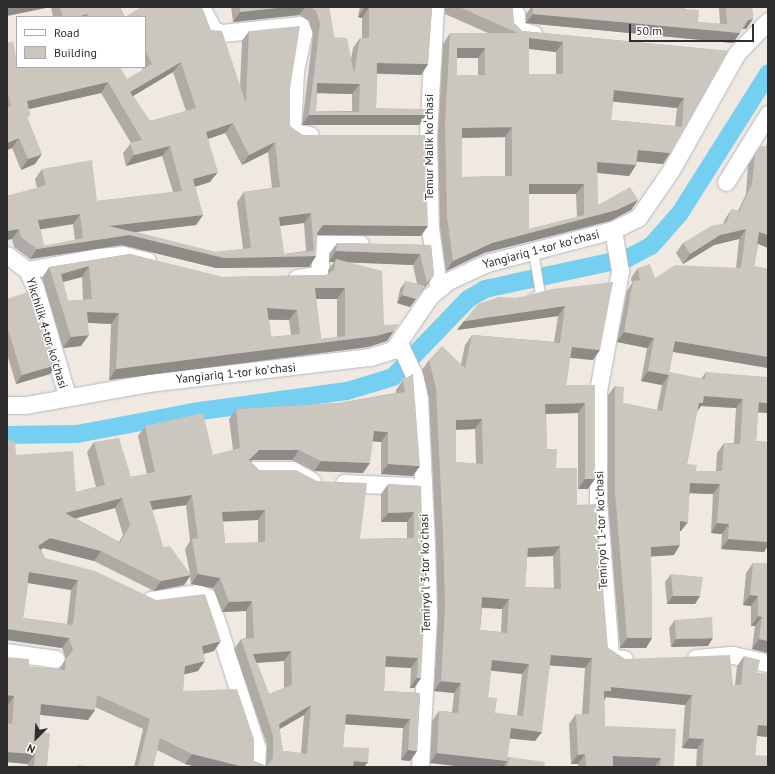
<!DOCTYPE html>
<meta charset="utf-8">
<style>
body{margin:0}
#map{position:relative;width:775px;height:774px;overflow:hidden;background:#efe9e1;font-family:"PT Sans",sans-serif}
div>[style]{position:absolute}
.canal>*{height:18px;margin:-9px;padding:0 9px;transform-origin:9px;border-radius:9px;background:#75cff0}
.roads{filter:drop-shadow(0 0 1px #b4b7c1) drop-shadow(0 0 1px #b4b7c1)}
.lane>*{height:9px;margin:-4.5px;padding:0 4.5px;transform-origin:4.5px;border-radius:4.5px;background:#fff}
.street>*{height:17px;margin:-8.5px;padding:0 8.5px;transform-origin:8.5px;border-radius:8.5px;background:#fff}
.wall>*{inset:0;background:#afaba4}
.shaded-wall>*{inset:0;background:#8e8b86}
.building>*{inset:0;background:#cbc7bf}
span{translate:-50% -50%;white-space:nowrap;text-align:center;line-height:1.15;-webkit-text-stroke:3px #fff;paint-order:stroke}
.street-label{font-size:12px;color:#2e2e2e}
.frame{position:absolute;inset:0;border:8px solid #2e2e2e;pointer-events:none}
.legend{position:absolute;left:16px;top:16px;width:130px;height:52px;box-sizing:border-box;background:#fff;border:1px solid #ababab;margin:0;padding:5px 7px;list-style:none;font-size:12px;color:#2e2e2e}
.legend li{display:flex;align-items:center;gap:8px;height:20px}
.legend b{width:20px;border:1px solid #ababab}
.north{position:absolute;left:16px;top:718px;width:40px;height:40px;-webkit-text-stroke:3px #fff;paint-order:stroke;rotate:204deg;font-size:11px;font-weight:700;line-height:16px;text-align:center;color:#2e2e2e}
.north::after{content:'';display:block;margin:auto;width:14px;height:18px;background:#2e2e2e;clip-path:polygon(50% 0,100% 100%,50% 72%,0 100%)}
.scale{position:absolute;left:629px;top:24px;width:125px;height:18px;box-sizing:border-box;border:2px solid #2e2e2e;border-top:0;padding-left:5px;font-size:12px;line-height:14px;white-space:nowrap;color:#2e2e2e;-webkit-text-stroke:3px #fff;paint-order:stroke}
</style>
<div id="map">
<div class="canal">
<i style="left:7px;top:435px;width:70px;rotate:-0.8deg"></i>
<i style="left:77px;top:434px;width:118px;rotate:-10.7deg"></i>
<i style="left:193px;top:412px;width:155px;rotate:-7.8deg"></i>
<i style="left:347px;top:391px;width:48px;rotate:-16.9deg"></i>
<i style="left:393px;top:377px;width:108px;rotate:-46.1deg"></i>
<i style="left:468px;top:299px;width:20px;rotate:-30deg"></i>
<i style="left:485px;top:289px;width:146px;rotate:-12.2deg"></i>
<i style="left:628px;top:258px;width:26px;rotate:-28deg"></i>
<i style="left:651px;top:246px;width:44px;rotate:-48.7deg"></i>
<i style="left:680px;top:213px;width:165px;rotate:-57.7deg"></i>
</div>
<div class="roads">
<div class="lane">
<i style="left:532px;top:298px;width:9px;rotate:-27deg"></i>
<i style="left:540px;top:294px;width:44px;rotate:-99.2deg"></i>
</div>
<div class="street">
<i style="left:201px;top:7px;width:26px;rotate:62deg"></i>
<i style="left:213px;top:30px;width:9px;rotate:18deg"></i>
<i style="left:222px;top:33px;width:78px;rotate:-5.9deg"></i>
<i style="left:300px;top:25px;width:9px;rotate:69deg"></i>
<i style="left:303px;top:33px;width:39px;rotate:102deg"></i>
<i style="left:295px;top:71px;width:61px;rotate:92.8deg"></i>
<i style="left:292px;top:132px;width:18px;rotate:9deg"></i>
<i style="left:435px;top:7px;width:128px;rotate:93.1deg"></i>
<i style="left:428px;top:135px;width:93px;rotate:88.8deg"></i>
<i style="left:430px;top:228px;width:59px;rotate:82.1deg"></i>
<i style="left:507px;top:7px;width:11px;rotate:38deg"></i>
<i style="left:516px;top:14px;width:15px;rotate:90deg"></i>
<i style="left:516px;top:29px;width:18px;rotate:16deg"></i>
<i style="left:726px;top:182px;width:80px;rotate:-58.3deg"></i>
<i style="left:613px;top:230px;width:42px;rotate:80.3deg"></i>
<i style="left:620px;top:271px;width:122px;rotate:100.4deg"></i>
<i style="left:598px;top:391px;width:111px;rotate:90deg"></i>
<i style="left:598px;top:502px;width:151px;rotate:85.5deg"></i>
<i style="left:610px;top:653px;width:6px;rotate:51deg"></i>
<i style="left:614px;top:658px;width:10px;rotate:6deg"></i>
<i style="left:7px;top:255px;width:25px;rotate:37deg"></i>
<i style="left:27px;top:270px;width:19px;rotate:65deg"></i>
<i style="left:35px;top:287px;width:114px;rotate:73.6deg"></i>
<i style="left:27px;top:270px;width:73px;rotate:-10.2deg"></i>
<i style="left:99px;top:257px;width:24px;rotate:-5deg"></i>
<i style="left:123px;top:255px;width:25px;rotate:14deg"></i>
<i style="left:297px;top:278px;width:23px;rotate:-10deg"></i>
<i style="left:320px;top:274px;width:30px;rotate:-90deg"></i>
<i style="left:320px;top:244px;width:40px"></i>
<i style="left:399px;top:343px;width:38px;rotate:65deg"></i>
<i style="left:415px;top:378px;width:20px;rotate:79deg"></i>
<i style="left:419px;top:398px;width:146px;rotate:87.3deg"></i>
<i style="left:426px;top:544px;width:71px;rotate:88.4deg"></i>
<i style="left:428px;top:615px;width:152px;rotate:93deg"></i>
<i style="left:7px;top:405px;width:19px"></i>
<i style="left:26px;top:405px;width:124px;rotate:-10.2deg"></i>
<i style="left:148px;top:383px;width:224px;rotate:-6.7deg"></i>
<i style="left:370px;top:357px;width:24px;rotate:-17deg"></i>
<i style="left:393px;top:350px;width:65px;rotate:-55.6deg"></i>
<i style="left:430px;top:296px;width:23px;rotate:-40deg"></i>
<i style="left:448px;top:281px;width:43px;rotate:-24.8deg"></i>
<i style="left:487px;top:263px;width:130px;rotate:-14.7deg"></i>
<i style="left:613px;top:230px;width:28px;rotate:-26deg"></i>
<i style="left:638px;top:218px;width:58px;rotate:-55.5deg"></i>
<i style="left:671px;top:170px;width:134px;rotate:-60.6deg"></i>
<i style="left:737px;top:53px;width:45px;rotate:-45.9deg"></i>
<i style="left:252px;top:470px;width:40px"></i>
<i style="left:292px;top:470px;width:23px;rotate:29deg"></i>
<i style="left:344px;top:483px;width:66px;rotate:2.6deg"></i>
<i style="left:151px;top:600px;width:47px;rotate:-8.7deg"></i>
<i style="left:197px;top:593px;width:13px;rotate:23deg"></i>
<i style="left:209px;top:598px;width:157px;rotate:72.3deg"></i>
<i style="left:257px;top:748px;width:19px;rotate:93deg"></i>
<i style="left:7px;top:652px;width:49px;rotate:8.1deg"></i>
<i style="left:696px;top:658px;width:37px;rotate:-5deg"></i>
<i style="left:733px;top:655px;width:36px;rotate:13deg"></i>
</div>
</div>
<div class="wall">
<i style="clip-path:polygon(7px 7px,120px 7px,125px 17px,53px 17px,51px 7px)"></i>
<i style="clip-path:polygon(evenodd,231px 7px,331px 7px,329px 7px,334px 37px,351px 59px,353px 48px,360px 38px,362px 38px,362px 18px,358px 17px,360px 7px,432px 7px,428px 64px,421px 75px,377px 74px,376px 108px,419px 125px,302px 125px,313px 34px,309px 21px,299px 15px,233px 22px,231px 7px,317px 93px,352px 94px,352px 111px,316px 111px,317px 93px)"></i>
<i style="clip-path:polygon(evenodd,444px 7px,512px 7px,514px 23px,522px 31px,728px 51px,670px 153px,663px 164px,637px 161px,636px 165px,629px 176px,597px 173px,598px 205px,638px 200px,631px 210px,610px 221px,484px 253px,446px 271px,440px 227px,438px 135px,443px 44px,450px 33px,488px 33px,445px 14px,444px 7px,529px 49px,556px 52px,556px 74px,529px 74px,529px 49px,444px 7px,457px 58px,478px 58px,478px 75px,457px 75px,457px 58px,444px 7px,613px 101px,677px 108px,675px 126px,611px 120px,613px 101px,444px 7px,505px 137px,505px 176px,462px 177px,462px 138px,505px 137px,444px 7px,529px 194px,576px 194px,577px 217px,529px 229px,529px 194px)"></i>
<i style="clip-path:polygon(531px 7px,685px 7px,685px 9px,698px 22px,720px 24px,719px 7px,752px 7px,753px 19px,746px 29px,742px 29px,733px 43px,526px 23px,526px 14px)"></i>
<i style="clip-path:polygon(evenodd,145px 17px,211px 30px,240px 86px,242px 41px,249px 31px,290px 89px,290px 126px,421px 236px,317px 235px,316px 256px,309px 267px,216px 268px,122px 245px,30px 259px,14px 247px,12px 239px,7px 240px,7px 196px,37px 188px,35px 179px,42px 169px,97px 201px,173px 192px,162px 156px,126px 166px,123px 153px,131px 143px,101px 93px,29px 109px,30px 114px,27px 118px,35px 164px,21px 170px,12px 148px,7px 150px,7px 35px,8px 42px,16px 57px,127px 79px,143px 70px,142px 67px,145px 67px,145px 17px,173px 72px,186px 111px,150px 121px,133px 96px,173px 72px,145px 17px,225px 133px,242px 165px,268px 152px,272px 188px,244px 192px,237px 202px,243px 249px,215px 252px,135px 232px,196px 225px,203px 215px,195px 187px,210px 182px,208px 139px,225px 133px,145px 17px,304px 223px,306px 251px,284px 254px,280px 226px,304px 223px,145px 17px,73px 224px,75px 240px,44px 246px,40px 229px,73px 224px)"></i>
<i style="clip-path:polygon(evenodd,768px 138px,768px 248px,758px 244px,754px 266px,768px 269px,768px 368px,673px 352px,669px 372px,701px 379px,706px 372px,768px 413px,758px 412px,756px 441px,768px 442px,768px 545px,764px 552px,721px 549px,722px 534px,711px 533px,713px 494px,690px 493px,681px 531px,680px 531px,674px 555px,651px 556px,652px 638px,646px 648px,620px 648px,608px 502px,608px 395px,615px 386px,623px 403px,657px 410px,662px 385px,641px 381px,647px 348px,617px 342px,627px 291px,632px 283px,631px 278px,638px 268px,655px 278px,736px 268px,739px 239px,714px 245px,683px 264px,676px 253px,683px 243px,723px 224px,725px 219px,732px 209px,738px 211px,746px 194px,748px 165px,761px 146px,766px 147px,768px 138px,701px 406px,736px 408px,734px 443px,724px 443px,717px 453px,716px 471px,696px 471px,687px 464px,697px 411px,701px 406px)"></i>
<i style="clip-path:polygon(evenodd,337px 243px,431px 245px,434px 275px,410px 307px,397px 303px,400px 289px,406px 281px,417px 284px,413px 265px,349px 262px,384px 325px,387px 341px,368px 347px,109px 380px,111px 324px,88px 323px,81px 346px,63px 348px,42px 278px,49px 267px,130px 254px,222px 277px,326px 275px,328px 274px,328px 270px,334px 262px,329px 262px,329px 254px,337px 243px,82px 277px,83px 300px,68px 301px,63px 282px,82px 277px,337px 243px,316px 299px,337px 299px,337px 337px,321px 339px,316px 299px,337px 243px,269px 320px,289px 320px,291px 335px,271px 337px,269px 320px)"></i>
<i style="clip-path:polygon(evenodd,613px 282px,593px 360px,570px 358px,566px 385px,595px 385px,588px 489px,578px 489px,578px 413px,546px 414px,547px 449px,556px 468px,577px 505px,608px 648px,625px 659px,733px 685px,735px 685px,737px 666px,744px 656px,757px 673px,768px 674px,768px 737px,757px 736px,755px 755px,768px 767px,696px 767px,697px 749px,682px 748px,685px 705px,606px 697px,604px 701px,605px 726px,674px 766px,694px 767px,635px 767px,613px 766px,613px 767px,579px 767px,578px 764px,571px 764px,569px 724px,576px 714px,582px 714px,585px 668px,550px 665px,535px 741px,510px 738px,507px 758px,509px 757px,544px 767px,466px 767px,430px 763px,432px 721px,439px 711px,452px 712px,454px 693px,434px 691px,438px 616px,436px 544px,429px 398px,422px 370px,429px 360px,461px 364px,465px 345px,472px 335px,554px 342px,558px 316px,457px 330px,517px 298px,613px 282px,475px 429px,476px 464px,456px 462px,456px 430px,475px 429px,613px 282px,553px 556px,554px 588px,525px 587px,527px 557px,553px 556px,613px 282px,482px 608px,502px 609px,501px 632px,480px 630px,482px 608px,613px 282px,491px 670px,522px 674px,517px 716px,495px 713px,488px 697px,491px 670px)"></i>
<i style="clip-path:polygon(7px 299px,56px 365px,50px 374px,16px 384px,7px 354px)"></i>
<i style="clip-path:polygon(evenodd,413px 374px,413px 476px,381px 474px,381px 442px,372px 441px,363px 473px,314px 471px,292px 460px,252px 460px,250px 461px,259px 470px,360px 539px,407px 538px,407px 522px,381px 522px,381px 494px,388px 484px,421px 486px,421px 678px,414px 688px,410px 688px,411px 668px,385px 667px,384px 691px,420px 693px,417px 751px,410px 761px,401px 760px,403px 728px,345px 724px,343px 747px,364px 767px,197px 767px,185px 764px,157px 750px,153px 767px,134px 767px,143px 729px,95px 707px,95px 710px,88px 720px,40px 715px,39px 732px,47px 767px,49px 767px,28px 767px,28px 764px,7px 762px,7px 657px,29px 667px,59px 669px,66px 659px,62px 648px,7px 640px,7px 440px,16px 455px,76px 492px,96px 487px,87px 452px,94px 442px,131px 477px,147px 474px,138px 436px,145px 426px,213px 455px,233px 450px,229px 419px,236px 409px,339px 403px,396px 393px,396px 390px,403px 380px,413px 374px,186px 505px,190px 541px,185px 549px,190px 574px,163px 547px,152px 510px,186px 505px,413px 374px,115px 508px,123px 535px,119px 542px,75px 518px,115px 508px,413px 374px,258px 520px,258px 543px,225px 543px,223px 521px,258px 520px,413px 374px,43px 548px,94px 561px,154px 591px,184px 585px,190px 576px,191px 584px,213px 588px,222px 612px,246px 611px,246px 638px,241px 639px,234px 649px,267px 745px,266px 766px,254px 761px,183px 691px,184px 674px,198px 671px,204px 654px,214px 651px,45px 558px,41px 550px,43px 548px,413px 374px,28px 583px,71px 590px,67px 624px,23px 618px,28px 583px,413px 374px,284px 661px,284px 688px,269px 694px,257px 663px,284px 661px,413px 374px,304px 715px,301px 753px,283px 751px,279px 729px,304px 715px)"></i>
<i style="clip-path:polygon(753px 563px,768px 563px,768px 653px,752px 649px,755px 626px,751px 626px,751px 606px,743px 605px,746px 573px)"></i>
<i style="clip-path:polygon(671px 574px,700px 596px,695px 604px,667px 604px,665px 582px)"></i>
<i style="clip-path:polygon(675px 620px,708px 646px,671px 647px,669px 628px)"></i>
</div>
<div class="shaded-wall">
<i style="clip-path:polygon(7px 7px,51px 7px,7px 16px)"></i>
<i style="clip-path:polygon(285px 7px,305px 7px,299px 15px,233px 22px,240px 12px)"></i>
<i style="clip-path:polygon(365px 7px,369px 7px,362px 18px,358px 17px)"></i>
<i style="clip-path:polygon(87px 14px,85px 17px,77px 17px)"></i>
<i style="clip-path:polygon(533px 14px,740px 33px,733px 43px,526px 23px)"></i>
<i style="clip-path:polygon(753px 19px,746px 29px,741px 29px,748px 20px)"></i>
<i style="clip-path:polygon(529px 38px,563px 42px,556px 52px,522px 48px)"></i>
<i style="clip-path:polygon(457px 48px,485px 48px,478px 58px,450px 58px)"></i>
<i style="clip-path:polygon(181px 62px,173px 72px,123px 102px,130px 92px)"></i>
<i style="clip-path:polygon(377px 63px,428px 64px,421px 75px,370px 73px)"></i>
<i style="clip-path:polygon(108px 82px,101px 93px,20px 111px,27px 101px)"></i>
<i style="clip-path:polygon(317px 83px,360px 84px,352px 94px,312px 93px)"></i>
<i style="clip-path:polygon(614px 90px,684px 98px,677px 108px,606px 101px)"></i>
<i style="clip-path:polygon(309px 115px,426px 115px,419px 125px,302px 125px)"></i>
<i style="clip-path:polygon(233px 123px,225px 133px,199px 142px,206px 132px)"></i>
<i style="clip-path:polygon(512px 127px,505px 137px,455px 138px,462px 128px)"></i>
<i style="clip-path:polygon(19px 138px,12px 148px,7px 150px,7px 143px)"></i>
<i style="clip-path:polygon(275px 142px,268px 152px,242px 165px,249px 155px)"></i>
<i style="clip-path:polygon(170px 146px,162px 156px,126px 166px,134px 155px)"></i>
<i style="clip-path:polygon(638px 150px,670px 153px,663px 164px,630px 161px)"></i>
<i style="clip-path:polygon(42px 154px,35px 164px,21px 170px,28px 159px)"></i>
<i style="clip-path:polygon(597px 162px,636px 165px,629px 176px,590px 172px)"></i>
<i style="clip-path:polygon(218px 172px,210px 182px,186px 189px,193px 179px)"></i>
<i style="clip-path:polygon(529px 184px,584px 184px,576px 194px,522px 194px)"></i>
<i style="clip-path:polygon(638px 200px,631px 210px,610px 221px,484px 253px,446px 271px,453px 261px,492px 243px)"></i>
<i style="clip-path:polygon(311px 213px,304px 223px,272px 227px,279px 217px)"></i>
<i style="clip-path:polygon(80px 214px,73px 224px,31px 231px,38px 220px)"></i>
<i style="clip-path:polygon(203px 215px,196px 225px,102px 236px,109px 226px)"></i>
<i style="clip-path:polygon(323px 225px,428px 226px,421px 236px,316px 235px)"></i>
<i style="clip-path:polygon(19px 229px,12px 239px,7px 240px,7px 231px)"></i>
<i style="clip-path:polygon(746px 229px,739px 239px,714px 245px,683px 264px,690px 254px,720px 235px)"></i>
<i style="clip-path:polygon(759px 232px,768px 235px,768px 248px,752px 241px)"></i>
<i style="clip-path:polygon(129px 235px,224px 258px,316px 256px,309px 267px,216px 268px,122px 245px,30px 259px,37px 249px)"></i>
<i style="clip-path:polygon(336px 251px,420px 254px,413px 265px,336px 262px,336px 259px,334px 262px,329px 262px)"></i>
<i style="clip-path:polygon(89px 266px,82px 277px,55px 284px,61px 274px)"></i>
<i style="clip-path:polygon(434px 275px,426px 286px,419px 294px,427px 283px)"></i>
<i style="clip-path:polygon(315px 288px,345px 288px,337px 299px,307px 299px)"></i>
<i style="clip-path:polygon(402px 295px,416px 299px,410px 307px,397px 303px)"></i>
<i style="clip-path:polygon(565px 306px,558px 316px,457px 330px,464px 321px)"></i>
<i style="clip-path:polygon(267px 308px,297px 310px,289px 320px,260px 319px)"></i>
<i style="clip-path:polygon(87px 312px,119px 313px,111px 324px,80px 322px)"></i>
<i style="clip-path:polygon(394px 331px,387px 341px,368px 347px,109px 380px,116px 369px)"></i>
<i style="clip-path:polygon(624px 332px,654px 338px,647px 348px,617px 342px)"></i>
<i style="clip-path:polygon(89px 335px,81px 346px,63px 348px,71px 337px)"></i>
<i style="clip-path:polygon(675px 341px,768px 357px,768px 368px,669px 351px)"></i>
<i style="clip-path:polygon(572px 347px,600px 350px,593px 360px,565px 357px)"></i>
<i style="clip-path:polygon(56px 365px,50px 374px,16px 384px,22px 375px)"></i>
<i style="clip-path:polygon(648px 371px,669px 375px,662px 385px,641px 381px)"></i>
<i style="clip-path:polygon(704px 396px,743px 399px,736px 408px,701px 406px,696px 413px,692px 413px)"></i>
<i style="clip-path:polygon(759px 402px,768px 403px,768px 413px,752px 412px)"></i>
<i style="clip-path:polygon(585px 403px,578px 413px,538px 414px,545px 404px)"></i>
<i style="clip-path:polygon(482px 419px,475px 429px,449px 430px,456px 420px)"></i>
<i style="clip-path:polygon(374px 431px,388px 432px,381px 442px,367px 441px)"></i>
<i style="clip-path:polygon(259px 450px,299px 450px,292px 460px,252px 460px,242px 470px,249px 460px)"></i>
<i style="clip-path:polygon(321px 461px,370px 463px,363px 473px,314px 471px)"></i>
<i style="clip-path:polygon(388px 464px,420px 466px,413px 476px,381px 474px)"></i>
<i style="clip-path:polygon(585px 479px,595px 479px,588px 489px,578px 489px)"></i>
<i style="clip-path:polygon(690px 483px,720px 484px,713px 494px,684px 493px)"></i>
<i style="clip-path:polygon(192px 495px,186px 505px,143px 511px,150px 501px)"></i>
<i style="clip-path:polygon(122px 498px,115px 508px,58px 523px,65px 513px)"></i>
<i style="clip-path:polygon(265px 510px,258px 520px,215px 522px,222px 512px)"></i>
<i style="clip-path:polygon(414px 512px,407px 522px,381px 522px,388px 513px)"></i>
<i style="clip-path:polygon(680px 521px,688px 522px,681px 531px,673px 531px)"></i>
<i style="clip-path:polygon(717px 523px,729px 524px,722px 534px,711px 533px)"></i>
<i style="clip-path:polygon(50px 538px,101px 551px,94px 561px,43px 548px,31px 556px,38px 546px)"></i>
<i style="clip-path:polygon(728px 539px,768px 542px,768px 545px,764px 552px,721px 549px)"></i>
<i style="clip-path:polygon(680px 545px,674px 555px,644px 557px,651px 547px)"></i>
<i style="clip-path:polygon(560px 546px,553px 556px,521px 557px,528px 548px)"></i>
<i style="clip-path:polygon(29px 572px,78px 580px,71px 590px,22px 582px)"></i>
<i style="clip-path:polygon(198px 574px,220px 578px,213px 588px,191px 584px)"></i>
<i style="clip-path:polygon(191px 575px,184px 585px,154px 591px,161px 581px)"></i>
<i style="clip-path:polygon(750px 595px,758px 596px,751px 606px,743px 605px)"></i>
<i style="clip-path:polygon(673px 596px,700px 596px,695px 604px,667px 604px)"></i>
<i style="clip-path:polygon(482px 597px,509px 599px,502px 609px,476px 607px)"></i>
<i style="clip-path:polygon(252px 601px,246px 611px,222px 612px,229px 602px)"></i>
<i style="clip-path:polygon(758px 616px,762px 617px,755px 626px,751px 626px)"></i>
<i style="clip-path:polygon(7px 629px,69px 638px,62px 648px,7px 640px)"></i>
<i style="clip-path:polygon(627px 638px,652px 638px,646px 648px,620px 648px)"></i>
<i style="clip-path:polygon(713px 638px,708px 646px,671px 647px,676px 639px)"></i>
<i style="clip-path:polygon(759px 639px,768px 641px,768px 653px,752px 649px)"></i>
<i style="clip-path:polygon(221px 641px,214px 651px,195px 656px,202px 646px)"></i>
<i style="clip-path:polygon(291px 651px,284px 661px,249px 663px,253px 654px)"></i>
<i style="clip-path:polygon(551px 655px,592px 658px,585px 668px,544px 665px)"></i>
<i style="clip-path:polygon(386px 656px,418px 658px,411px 668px,379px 666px)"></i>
<i style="clip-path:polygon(492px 660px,529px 664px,522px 674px,485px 670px)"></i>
<i style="clip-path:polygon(205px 661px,198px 671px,178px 676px,185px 666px)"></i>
<i style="clip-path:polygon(417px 678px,421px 678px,414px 688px,410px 688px)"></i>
<i style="clip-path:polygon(441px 681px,461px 683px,454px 693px,434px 691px)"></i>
<i style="clip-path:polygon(611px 687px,692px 695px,685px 705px,606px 697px,604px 701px,604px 691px)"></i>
<i style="clip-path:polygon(7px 695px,14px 696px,7px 706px)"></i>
<i style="clip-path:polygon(41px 704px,95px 710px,88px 720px,34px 714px)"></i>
<i style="clip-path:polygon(311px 705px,304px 715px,273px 733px,279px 724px)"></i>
<i style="clip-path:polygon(346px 714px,410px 719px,403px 728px,339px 724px)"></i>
<i style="clip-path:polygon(758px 725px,768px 726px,768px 737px,751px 735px)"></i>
<i style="clip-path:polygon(511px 728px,542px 732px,535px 741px,504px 738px)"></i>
<i style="clip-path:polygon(689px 738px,704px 739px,697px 749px,682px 748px)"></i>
<i style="clip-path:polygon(408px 750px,417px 751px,410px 761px,401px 760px)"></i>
<i style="clip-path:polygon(7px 752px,35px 754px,28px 764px,7px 762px)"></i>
<i style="clip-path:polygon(437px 753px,507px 761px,503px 767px,466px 767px,430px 763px)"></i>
<i style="clip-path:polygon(192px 754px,244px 767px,197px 767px,185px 764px)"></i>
<i style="clip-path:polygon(585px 754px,578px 764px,571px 764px,578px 755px)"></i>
<i style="clip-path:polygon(613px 756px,661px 758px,654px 767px,635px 767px,606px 766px)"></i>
<i style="clip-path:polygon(354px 761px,368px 762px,364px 767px,350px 767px)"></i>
</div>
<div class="building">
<i style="clip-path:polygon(60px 7px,120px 7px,125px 17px,89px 17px,87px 14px,77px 17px,63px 17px)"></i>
<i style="clip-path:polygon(evenodd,141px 7px,202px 7px,211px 30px,222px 31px,246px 103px,249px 31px,300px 26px,290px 89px,290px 126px,303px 135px,425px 135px,428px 226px,323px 225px,317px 233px,316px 256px,224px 258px,129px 235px,37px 249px,21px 237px,19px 229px,7px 231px,7px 196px,46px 185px,42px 169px,92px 160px,97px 201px,182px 191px,170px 146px,134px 155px,130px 143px,142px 140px,108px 82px,27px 101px,30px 114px,27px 116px,42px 154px,28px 159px,19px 138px,7px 143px,7px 108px,11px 106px,7px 90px,7px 43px,13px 41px,16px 57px,17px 57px,17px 67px,120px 67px,127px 79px,152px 64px,145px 49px,145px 17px,125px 17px,141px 7px,181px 62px,196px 108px,150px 121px,130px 92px,181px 62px,141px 7px,233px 123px,249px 155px,275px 142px,280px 187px,244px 192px,251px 248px,215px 252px,109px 226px,203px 215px,193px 179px,218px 172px,206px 132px,233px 123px,141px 7px,311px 213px,314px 251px,284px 254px,279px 217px,311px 213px,141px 7px,80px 214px,83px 238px,44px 246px,38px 220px,80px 214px)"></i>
<i style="clip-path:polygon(240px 7px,285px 7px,240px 12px)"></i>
<i style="clip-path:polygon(evenodd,310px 7px,329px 7px,334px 37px,347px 38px,354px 74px,360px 38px,369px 38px,369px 7px,367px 7px,432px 7px,428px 64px,377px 63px,376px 108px,426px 109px,426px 115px,309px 115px,320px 24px,316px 11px,310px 7px,317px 83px,360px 84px,359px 112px,316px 111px,317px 83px)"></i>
<i style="clip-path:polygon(evenodd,459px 7px,512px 7px,513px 9px,514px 23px,522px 31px,728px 51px,670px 153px,638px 150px,636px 165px,597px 162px,598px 205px,630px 187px,638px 200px,617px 210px,492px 243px,453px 261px,447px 217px,445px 125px,450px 33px,518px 33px,459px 7px,529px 38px,563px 42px,563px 74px,529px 74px,529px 38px,459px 7px,457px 48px,485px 48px,485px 75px,457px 75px,457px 48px,459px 7px,614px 90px,684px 98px,682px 127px,611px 120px,614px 90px,459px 7px,512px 127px,512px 176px,462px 177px,462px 128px,512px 127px,459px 7px,529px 184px,584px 184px,584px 215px,529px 229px,529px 184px)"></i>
<i style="clip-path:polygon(533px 7px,559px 7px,566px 8px,566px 7px,685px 7px,685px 9px,699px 10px,698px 22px,727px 24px,726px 7px,752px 7px,753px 19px,748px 20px,740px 33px,533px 14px)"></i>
<i style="clip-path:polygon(7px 35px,8px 42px,7px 42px)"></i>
<i style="clip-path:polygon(evenodd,761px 146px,768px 148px,768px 235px,759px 232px,754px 266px,768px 269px,768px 357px,675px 341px,669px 372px,705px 379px,706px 372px,768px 377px,768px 403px,759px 402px,756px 441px,768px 442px,768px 542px,728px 539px,729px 524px,717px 523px,720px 484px,690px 483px,688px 522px,680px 521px,680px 545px,651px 547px,652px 638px,627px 638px,615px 492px,615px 386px,624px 387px,623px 403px,662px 411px,669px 375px,648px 371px,654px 338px,624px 332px,633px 281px,640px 280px,638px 268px,650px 264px,655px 278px,675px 265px,741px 268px,746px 229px,720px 235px,690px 254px,683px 243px,711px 226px,726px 223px,732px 209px,739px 212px,752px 184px,755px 155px,761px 146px,704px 396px,743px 399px,740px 444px,724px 443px,722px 471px,696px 471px,697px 465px,687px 464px,699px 403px,703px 403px,704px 396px)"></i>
<i style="clip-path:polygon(337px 243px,431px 245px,434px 275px,427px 283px,420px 254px,336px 251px)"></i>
<i style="clip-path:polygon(evenodd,130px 254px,222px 277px,326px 275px,334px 270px,336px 259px,382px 271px,384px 325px,399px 324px,394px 331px,376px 336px,116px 369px,119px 313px,87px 312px,89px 335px,71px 337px,49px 267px,130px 254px,89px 266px,92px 299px,68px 301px,61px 274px,89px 266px,130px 254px,315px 288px,345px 288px,345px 336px,321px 339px,315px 288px,130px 254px,267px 308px,297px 310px,300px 334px,271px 337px,267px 308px)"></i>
<i style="clip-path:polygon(406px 281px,425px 286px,416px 299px,402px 295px)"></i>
<i style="clip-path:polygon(evenodd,613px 282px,600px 350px,572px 347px,566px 385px,595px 385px,595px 479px,585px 479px,585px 403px,545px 404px,547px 449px,557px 449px,556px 468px,577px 468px,577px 505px,596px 504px,608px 648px,625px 659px,730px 655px,733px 685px,741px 685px,744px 656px,760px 660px,757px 673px,768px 674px,768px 726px,758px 725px,755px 755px,768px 756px,768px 767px,702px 767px,704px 739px,689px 738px,692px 695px,611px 687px,611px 691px,604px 691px,605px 726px,676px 729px,674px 766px,694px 767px,660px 767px,661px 758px,613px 756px,613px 767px,586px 767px,585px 754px,578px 755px,576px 714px,589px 714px,592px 658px,551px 655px,542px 732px,511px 728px,507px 761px,437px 753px,439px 711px,458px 713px,461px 683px,441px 681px,445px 606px,443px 534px,436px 388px,429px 360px,442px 346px,465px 368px,472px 335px,560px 343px,565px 306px,464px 321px,478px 304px,499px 297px,517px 298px,552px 289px,613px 282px,482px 419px,483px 464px,456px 462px,456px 420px,482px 419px,613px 282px,560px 546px,561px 589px,525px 587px,528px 548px,560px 546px,613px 282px,482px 597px,509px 599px,507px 633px,480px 630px,482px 597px,613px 282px,492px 660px,529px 664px,523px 716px,495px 713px,497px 698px,488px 697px,492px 660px)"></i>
<i style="clip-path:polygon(34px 290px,56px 365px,22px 375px,7px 326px,7px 299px)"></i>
<i style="clip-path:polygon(evenodd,413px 374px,420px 466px,388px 464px,388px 432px,374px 431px,370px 463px,321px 461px,299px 450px,259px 450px,249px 460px,259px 470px,296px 470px,317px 481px,367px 483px,360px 539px,414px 538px,414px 512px,388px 513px,388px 484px,421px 486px,425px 605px,421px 678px,417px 678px,418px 658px,386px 656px,384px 691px,420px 693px,417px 751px,408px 750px,410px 719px,346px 714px,343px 747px,369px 748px,368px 762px,354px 761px,353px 767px,244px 767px,192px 754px,160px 738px,153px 767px,138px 767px,150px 719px,97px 695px,95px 710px,41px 704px,39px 732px,50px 733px,47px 767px,49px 767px,34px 767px,35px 754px,7px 752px,7px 723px,12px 724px,14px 696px,7px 695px,7px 657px,29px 659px,29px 667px,65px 670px,66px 659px,73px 650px,69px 638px,7px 629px,7px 440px,15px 441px,16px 455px,73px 451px,76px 492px,105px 485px,94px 442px,119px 438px,131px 477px,155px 472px,145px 426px,203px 413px,213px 455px,240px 448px,236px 409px,339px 403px,405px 392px,403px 380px,413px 374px,192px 495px,198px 538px,192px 539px,198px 574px,220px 578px,229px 602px,252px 601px,254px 638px,241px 639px,273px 735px,273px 758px,267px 766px,254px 761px,254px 739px,237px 689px,183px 691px,185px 666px,205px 661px,202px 646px,221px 641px,205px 594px,156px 600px,95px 571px,45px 558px,38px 546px,50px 538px,101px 551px,161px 581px,191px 575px,170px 546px,163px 547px,150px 501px,192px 495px,413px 374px,122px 498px,130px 525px,120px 543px,65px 513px,122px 498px,413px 374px,265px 510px,265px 542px,225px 543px,222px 512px,265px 510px,413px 374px,29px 572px,78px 580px,73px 625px,23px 618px,29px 572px,413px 374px,291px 651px,292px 685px,269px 694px,253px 654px,291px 651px,413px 374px,311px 705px,307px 754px,283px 751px,279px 724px,311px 705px)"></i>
<i style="clip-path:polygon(753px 563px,768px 563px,768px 641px,759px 639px,762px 617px,758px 616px,758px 596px,750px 595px)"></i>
<i style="clip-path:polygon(671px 574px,703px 577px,700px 596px,673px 596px)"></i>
<i style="clip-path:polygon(712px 617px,713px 638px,676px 639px,675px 620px)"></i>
<i style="clip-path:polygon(509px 757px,545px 762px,544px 767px,507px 767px)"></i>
<i style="clip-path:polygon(78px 765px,94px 767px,77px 767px)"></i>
</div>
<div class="street-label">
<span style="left:429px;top:147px;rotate:-90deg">Temur Malik koʻchasi</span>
<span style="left:541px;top:249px;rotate:-15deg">Yangiariq 1-tor koʻchasi</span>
<span style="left:47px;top:333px;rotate:73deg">Yikchilik 4-tor koʻchasi</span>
<span style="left:236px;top:373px;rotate:-6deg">Yangiariq 1-tor koʻchasi</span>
<span style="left:601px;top:530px;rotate:-92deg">Temiryoʻl 1-tor koʻchasi</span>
<span style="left:425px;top:573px;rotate:-91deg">Temiryoʻl 3-tor koʻchasi</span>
</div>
<div class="frame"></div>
<ul class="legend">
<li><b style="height:5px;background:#fff"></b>Road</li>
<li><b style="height:11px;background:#cbc7bf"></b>Building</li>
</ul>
<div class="north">N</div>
<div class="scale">50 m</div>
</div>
